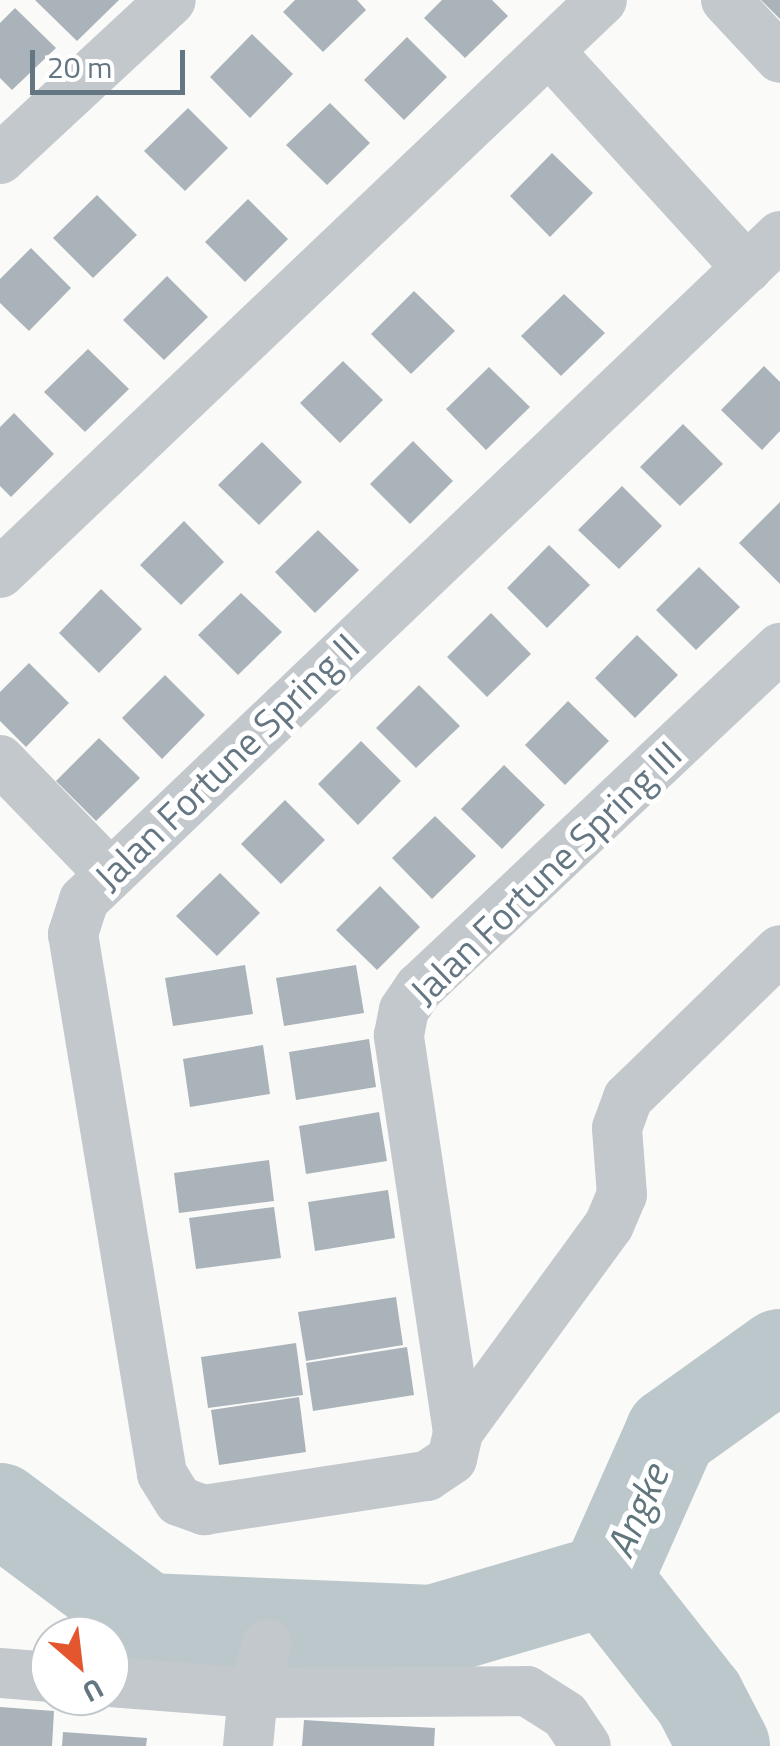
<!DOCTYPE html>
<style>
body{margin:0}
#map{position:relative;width:780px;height:1746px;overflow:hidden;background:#fafaf8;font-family:"Titillium Web",sans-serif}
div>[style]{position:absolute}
.river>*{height:92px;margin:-46px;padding:0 46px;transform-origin:46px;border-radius:46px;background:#bbc7cb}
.building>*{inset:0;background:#aab3b9}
.street>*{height:50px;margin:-25px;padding:0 25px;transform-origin:25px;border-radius:25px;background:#c3c8cc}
span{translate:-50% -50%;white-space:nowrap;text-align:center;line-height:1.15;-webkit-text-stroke:10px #fff;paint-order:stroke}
.street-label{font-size:38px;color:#657683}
.water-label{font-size:40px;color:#60757c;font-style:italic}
.north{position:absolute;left:30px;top:1616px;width:100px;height:100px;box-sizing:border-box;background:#fff;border:2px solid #c1c8cd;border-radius:50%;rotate:152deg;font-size:28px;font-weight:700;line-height:40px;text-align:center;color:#657683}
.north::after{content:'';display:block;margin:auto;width:35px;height:45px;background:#e4572e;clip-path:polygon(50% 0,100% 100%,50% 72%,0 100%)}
.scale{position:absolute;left:30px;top:50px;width:155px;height:45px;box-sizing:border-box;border:5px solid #657683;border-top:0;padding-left:12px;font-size:30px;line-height:35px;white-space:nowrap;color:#657683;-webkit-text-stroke:8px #fff;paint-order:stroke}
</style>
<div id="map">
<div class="river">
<i style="left:0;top:1509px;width:184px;rotate:36.8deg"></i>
<i style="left:147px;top:1619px;width:286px;rotate:2.4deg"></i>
<i style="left:433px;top:1631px;width:180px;rotate:-16.4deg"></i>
<i style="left:724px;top:1746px;width:54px;rotate:-117.5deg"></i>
<i style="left:699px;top:1698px;width:150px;rotate:-128.2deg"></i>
<i style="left:606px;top:1580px;width:161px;rotate:-66.1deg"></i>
<i style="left:671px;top:1433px;width:134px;rotate:-35.6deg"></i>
</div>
<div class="building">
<i style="clip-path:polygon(35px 0,119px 0,77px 41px)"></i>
<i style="clip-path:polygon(295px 0,357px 0,366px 10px,323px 52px,283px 12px)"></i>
<i style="clip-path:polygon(442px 0,492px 0,508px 16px,465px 58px,424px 18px)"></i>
<i style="clip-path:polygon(761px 0,780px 0,780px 19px)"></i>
<i style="clip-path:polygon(15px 8px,56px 48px,12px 90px,0 78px,0 23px)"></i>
<i style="clip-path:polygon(252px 34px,293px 74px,250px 118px,210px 77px)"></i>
<i style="clip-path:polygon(407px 37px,447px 77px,404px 120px,364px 80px)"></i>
<i style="clip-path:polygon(330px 103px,370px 143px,327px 185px,286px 145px)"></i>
<i style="clip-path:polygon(188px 108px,228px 148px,185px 191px,144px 151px)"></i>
<i style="clip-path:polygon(552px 153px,593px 193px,550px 237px,510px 196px)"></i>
<i style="clip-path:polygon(97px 195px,137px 235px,93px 278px,53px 238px)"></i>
<i style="clip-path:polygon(248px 199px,288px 239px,245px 282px,205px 242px)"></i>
<i style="clip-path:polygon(31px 248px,71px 288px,29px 331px,0 303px,0 279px)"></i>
<i style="clip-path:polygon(167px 276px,208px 317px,164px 360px,123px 320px)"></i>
<i style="clip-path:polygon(414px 291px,455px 331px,411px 374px,371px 334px)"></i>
<i style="clip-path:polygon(564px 294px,605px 333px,561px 376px,521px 336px)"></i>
<i style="clip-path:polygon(88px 349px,129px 389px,85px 432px,44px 392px)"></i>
<i style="clip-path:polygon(343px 361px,383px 400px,340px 443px,300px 403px)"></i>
<i style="clip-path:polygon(764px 366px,780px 382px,780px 431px,762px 450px,721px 410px)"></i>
<i style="clip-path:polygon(489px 367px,530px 407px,486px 450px,446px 409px)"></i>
<i style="clip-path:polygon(14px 413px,54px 454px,11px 497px,0 486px,0 427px)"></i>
<i style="clip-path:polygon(683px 424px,723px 464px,680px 506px,640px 467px)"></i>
<i style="clip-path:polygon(413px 441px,453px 481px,410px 524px,370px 484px)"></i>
<i style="clip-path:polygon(262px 442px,302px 482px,259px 525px,218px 485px)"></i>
<i style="clip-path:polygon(622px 486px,662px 526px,619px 569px,578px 530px)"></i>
<i style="clip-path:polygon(780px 502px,780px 584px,739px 543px)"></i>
<i style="clip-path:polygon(184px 521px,224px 562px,181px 605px,140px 565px)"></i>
<i style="clip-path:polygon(318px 530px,359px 570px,315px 613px,275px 572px)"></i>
<i style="clip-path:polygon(549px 545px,590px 585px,547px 628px,507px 588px)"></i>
<i style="clip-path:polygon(699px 567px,740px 607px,696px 650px,656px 610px)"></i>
<i style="clip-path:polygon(101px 589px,142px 629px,99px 673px,59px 633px)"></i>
<i style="clip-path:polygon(241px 593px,282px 632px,238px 675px,198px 635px)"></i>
<i style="clip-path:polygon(491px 613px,531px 654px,487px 697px,447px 657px)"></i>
<i style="clip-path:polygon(637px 635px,678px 675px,635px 718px,595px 678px)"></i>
<i style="clip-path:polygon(29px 663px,69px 703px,26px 747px,0 721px,0 692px)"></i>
<i style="clip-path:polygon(165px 675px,205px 715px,162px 759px,122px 718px)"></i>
<i style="clip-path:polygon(419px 685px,460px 726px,416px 768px,376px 728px)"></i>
<i style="clip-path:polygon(568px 701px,609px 741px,565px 785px,525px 745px)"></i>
<i style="clip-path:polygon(99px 738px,140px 778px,96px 821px,56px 781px)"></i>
<i style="clip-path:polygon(361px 741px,401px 781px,358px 825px,318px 784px)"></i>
<i style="clip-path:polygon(504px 765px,545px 805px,502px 849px,461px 809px)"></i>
<i style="clip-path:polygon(285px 800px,325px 840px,281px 884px,241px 844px)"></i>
<i style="clip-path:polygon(435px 816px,476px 856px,432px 899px,392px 858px)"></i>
<i style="clip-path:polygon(220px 873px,260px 913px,217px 956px,176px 916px)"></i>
<i style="clip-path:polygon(380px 886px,420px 927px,377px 970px,336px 930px)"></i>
<i style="clip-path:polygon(245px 965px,253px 1014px,173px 1026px,165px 978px)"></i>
<i style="clip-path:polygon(356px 965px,364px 1013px,284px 1026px,276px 978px)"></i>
<i style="clip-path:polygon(369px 1039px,376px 1087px,296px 1100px,289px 1052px)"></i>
<i style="clip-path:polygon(263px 1045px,270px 1094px,190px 1107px,183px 1059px)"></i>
<i style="clip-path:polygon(379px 1112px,387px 1161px,306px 1174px,299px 1126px)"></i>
<i style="clip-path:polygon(269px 1160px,274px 1201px,179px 1213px,174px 1173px)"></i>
<i style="clip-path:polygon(388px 1190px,395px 1238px,315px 1251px,308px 1202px)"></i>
<i style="clip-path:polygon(274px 1207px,281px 1258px,196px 1269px,189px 1218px)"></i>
<i style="clip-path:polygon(396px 1297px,403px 1345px,306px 1361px,298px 1312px)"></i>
<i style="clip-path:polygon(296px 1343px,303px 1395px,208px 1408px,201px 1357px)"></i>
<i style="clip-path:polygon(407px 1347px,414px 1395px,313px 1411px,306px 1363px)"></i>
<i style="clip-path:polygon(299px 1397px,306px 1452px,219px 1465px,211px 1410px)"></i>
<i style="clip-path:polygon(0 1707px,54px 1711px,52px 1746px,0 1746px)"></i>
<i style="clip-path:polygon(304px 1720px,435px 1728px,434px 1746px,302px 1746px)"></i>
<i style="clip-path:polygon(63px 1732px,147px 1738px,146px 1746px,62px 1746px)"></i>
</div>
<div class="street">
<i style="left:726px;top:0;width:79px;rotate:47deg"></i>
<i style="left:549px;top:51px;width:294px;rotate:47.6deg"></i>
<i style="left:0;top:159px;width:233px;rotate:-42.9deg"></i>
<i style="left:780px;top:236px;width:962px;rotate:136.35deg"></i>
<i style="left:84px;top:900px;width:36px;rotate:108deg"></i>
<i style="left:73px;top:934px;width:547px;rotate:80.64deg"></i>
<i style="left:162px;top:1474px;width:32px;rotate:58deg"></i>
<i style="left:179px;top:1501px;width:27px;rotate:20deg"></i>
<i style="left:204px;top:1510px;width:226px;rotate:-8.7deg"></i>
<i style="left:427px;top:1476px;width:30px;rotate:-34deg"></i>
<i style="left:452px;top:1459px;width:28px;rotate:-77deg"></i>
<i style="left:458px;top:1432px;width:401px;rotate:-98.5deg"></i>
<i style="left:399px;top:1035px;width:25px;rotate:-79deg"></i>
<i style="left:404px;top:1010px;width:27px;rotate:-56deg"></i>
<i style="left:419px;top:988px;width:496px;rotate:-43.3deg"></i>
<i style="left:0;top:573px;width:831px;rotate:-43.59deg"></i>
<i style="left:0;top:760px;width:156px;rotate:46deg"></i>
<i style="left:458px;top:1432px;width:256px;rotate:-53.9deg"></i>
<i style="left:609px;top:1225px;width:33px;rotate:-67deg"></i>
<i style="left:622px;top:1195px;width:67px;rotate:-94.3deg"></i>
<i style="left:617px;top:1128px;width:32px;rotate:-70deg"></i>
<i style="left:628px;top:1098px;width:212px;rotate:-44.2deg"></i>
<i style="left:0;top:1673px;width:50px;rotate:4.6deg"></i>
<i style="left:110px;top:1682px;width:143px;rotate:4.4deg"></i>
<i style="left:253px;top:1693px;width:274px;rotate:-0.4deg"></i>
<i style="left:527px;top:1691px;width:45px;rotate:32.3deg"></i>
<i style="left:565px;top:1715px;width:37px;rotate:56deg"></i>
<i style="left:248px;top:1746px;width:53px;rotate:-84.6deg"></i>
<i style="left:253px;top:1693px;width:51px;rotate:-74.1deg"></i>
</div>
<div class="street-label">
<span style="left:227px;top:762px;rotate:-44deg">Jalan Fortune Spring II</span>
<span style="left:546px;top:873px;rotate:-44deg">Jalan Fortune Spring III</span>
</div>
<div class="water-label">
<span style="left:637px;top:1511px;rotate:-66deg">Angke</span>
</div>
<div class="north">U</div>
<div class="scale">20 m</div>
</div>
